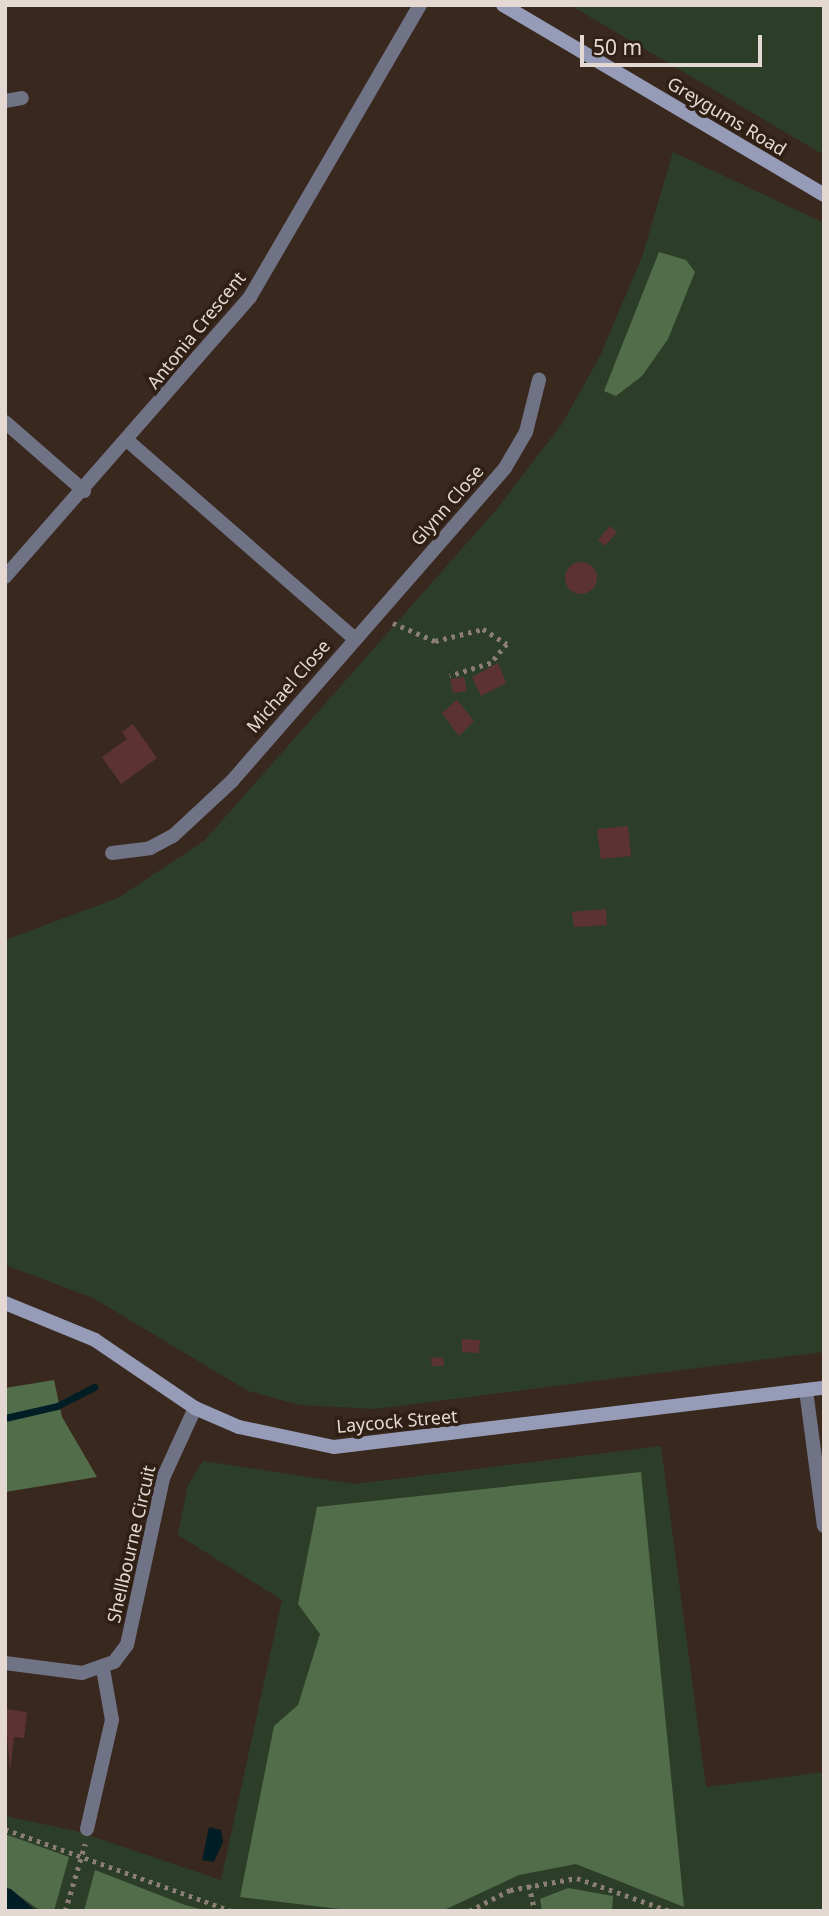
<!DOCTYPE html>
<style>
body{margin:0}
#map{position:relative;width:829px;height:1916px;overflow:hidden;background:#39281e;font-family:"Noto Sans",sans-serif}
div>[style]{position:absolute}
.green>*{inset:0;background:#2d3e28}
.forest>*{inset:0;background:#526d4a}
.water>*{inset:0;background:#011d25}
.stream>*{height:7px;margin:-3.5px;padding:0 3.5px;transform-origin:3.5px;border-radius:3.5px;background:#011d25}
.building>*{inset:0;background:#5d3331}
.round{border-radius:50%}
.path>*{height:4.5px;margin-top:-2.25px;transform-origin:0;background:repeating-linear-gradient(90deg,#8c7e75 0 3.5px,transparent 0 8.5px)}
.street>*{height:14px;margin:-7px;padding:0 7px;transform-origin:7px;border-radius:7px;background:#707385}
.secondary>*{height:14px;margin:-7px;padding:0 7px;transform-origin:7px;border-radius:7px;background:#969cb8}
span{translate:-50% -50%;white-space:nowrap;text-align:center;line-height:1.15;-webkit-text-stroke:7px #2f1f14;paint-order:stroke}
.street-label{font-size:18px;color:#e4d9d2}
.frame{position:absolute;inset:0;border:7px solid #e4d9d2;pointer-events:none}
.scale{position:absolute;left:580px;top:35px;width:182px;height:32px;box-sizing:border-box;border:4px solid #e4d9d2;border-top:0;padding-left:9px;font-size:21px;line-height:24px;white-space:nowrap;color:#e4d9d2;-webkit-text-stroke:5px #2f1f14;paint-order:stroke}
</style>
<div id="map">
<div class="green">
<i style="clip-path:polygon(570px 5px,824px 5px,824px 155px)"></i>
<i style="clip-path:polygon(673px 152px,824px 223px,824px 1352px,375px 1409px,300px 1405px,248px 1391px,93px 1298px,5px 1265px,5px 940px,118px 898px,204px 841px,496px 510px,562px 424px,600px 356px,642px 257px)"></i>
<i style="clip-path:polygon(661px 1446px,706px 1787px,824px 1772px,824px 1911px,5px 1911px,5px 1816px,76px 1831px,221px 1880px,282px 1600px,178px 1535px,188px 1485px,203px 1461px,355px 1484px)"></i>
</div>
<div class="forest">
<i style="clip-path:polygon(659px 252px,686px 260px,695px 272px,668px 339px,642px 376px,616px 396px,604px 391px)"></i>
<i style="clip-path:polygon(54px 1380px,62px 1417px,97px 1477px,5px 1492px,5px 1388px)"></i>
<i style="clip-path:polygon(641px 1472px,684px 1907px,576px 1864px,519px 1875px,442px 1911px,356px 1911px,240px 1897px,274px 1726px,298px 1705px,320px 1634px,298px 1604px,317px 1507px)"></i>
<i style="clip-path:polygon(5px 1834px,69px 1857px,54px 1911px,41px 1911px,5px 1886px)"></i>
<i style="clip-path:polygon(95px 1870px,185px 1905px,207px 1911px,84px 1911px)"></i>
<i style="clip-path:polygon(568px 1888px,613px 1896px,612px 1911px,542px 1911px,540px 1899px)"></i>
</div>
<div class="water">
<i style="clip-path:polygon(209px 1827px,221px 1830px,223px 1842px,214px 1862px,202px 1860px)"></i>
<i style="clip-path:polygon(5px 1888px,11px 1889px,36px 1911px,5px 1911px)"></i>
</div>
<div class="stream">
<i style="left:5px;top:1418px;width:53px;rotate:-13deg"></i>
<i style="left:57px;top:1406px;width:42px;rotate:-27.2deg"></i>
</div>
<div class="building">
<i style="clip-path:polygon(610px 526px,617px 532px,605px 546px,598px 540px)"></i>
<i class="round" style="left:565px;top:562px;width:32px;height:32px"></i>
<i style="clip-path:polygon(498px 663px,506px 683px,481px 696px,472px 677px)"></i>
<i style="clip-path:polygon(464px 677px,467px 691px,453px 693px,450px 679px)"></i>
<i style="clip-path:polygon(457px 700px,474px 721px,459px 736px,442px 713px)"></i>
<i style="clip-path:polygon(133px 724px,157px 758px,121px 784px,102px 757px,127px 739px,122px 732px)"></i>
<i style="clip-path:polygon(628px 826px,631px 856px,601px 859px,597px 829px)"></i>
<i style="clip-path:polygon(606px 909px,607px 925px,574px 927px,572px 912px)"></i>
<i style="clip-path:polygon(462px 1339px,480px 1340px,479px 1353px,462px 1352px)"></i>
<i style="clip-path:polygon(443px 1357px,444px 1366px,432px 1366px,431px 1358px)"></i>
<i style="clip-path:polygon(5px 1709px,27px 1712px,24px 1738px,14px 1737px,10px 1771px)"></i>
</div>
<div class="path">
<i style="left:393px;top:623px;width:46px;rotate:23.2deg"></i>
<i style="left:435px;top:641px;width:49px;rotate:-14deg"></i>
<i style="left:483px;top:629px;width:28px;rotate:32deg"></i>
<i style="left:507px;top:644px;width:25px;rotate:130deg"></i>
<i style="left:491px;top:663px;width:43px;rotate:162.4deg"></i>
<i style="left:5px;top:1829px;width:241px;rotate:19.9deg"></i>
<i style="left:529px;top:1885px;width:27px;rotate:77deg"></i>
<i style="left:65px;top:1911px;width:70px;rotate:-73.4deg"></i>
<i style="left:469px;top:1911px;width:46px;rotate:-27.1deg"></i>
<i style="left:510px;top:1890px;width:68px;rotate:-10.2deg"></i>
<i style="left:577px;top:1878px;width:99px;rotate:19.5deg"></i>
</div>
<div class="street">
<i style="left:5px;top:101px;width:17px;rotate:-10deg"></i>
<i style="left:5px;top:422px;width:105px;rotate:41.1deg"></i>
<i style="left:128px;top:441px;width:301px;rotate:41.1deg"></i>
<i style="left:5px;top:577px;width:372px;rotate:-48.8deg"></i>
<i style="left:250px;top:297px;width:338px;rotate:-59.8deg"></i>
<i style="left:112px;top:853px;width:38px;rotate:-7deg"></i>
<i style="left:150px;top:848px;width:26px;rotate:-28deg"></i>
<i style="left:173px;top:836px;width:81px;rotate:-43deg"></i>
<i style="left:232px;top:781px;width:415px;rotate:-48.9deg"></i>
<i style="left:505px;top:468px;width:42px;rotate:-59.7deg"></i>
<i style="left:526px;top:432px;width:54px;rotate:-76deg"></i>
<i style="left:806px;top:1390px;width:137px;rotate:82.5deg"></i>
<i style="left:5px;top:1663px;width:78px;rotate:7.4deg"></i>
<i style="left:82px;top:1673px;width:34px;rotate:-19deg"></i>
<i style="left:114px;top:1662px;width:21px;rotate:-53deg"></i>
<i style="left:127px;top:1645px;width:171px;rotate:-77.8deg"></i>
<i style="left:163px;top:1478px;width:77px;rotate:-65.4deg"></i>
<i style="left:87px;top:1829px;width:112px;rotate:-77.1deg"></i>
<i style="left:112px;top:1720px;width:52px;rotate:-100deg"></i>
</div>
<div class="secondary">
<i style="left:503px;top:5px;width:373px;rotate:30.6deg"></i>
<i style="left:5px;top:1303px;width:97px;rotate:22.3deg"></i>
<i style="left:95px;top:1340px;width:121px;rotate:34.2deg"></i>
<i style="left:195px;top:1408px;width:48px;rotate:23.4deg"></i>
<i style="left:239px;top:1427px;width:97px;rotate:11.9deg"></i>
<i style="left:334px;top:1447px;width:494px;rotate:-6.9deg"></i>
</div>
<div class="street-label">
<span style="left:727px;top:116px;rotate:31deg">Greygums Road</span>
<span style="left:196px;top:330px;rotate:-51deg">Antonia Crescent</span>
<span style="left:447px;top:505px;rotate:-49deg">Glynn Close</span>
<span style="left:288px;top:686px;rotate:-49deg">Michael Close</span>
<span style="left:397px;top:1421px;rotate:-5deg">Laycock Street</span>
<span style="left:131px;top:1544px;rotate:-77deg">Shellbourne Circuit</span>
</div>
<div class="frame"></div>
<div class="scale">50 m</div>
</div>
